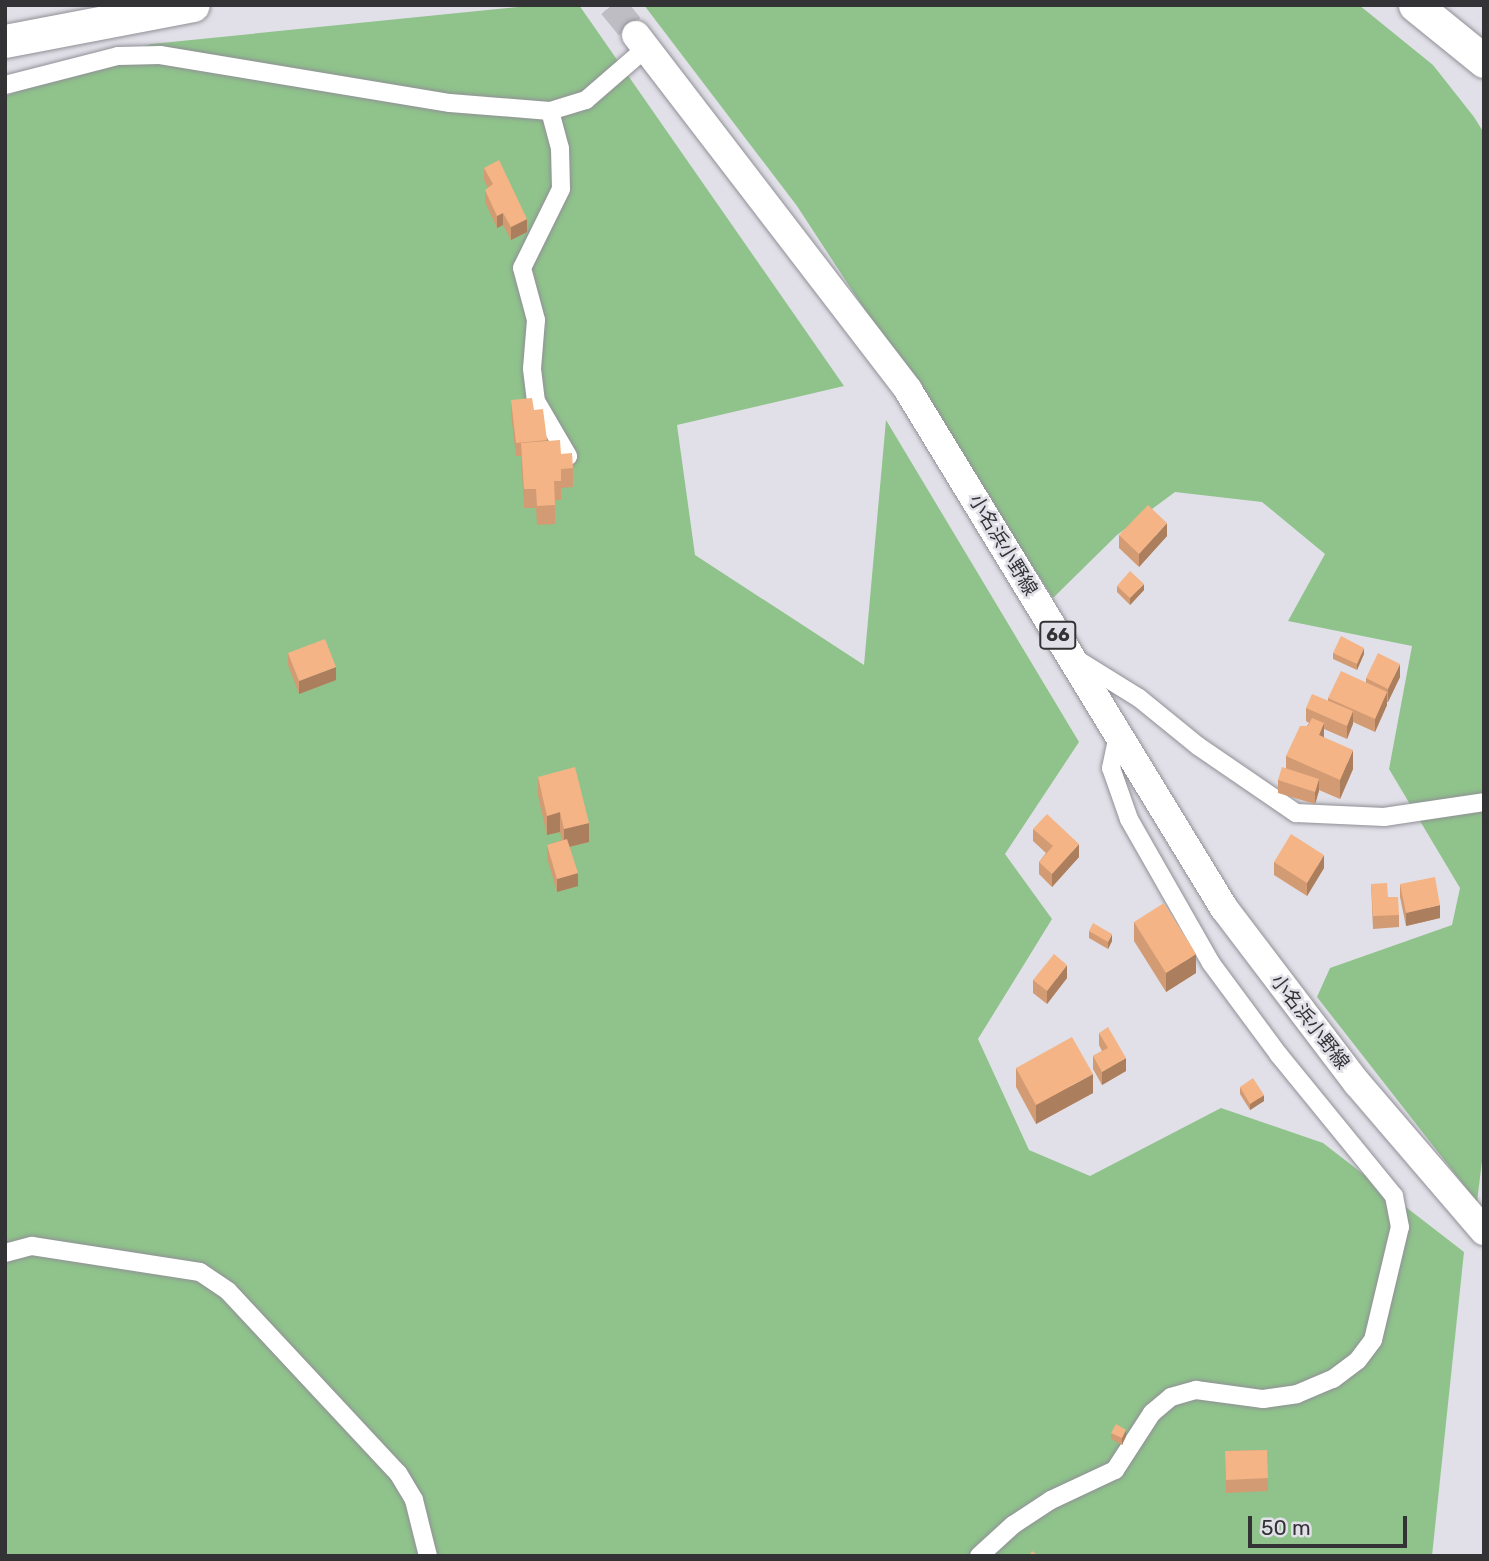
<!DOCTYPE html>
<meta charset="utf-8">
<style>
body{margin:0}
#map{position:relative;width:1489px;height:1561px;overflow:hidden;background:#e1e0e8;font-family:Rubik,"Noto Sans JP",sans-serif}
div>[style]{position:absolute}
.forest>*{inset:0;background:#8fc38b}
.primary-tunnel>*{height:28px;margin-top:-14px;transform-origin:0;background:repeating-linear-gradient(90deg,#bebdc4 0 28px,transparent 0 42px)}
.roads{filter:drop-shadow(0 0 2px #908f96) drop-shadow(0 0 2px #908f96)}
.minor>*{height:18px;margin:-9px;padding:0 9px;transform-origin:9px;border-radius:9px;background:#fff}
.primary>*{height:28px;margin:-14px;padding:0 14px;transform-origin:14px;border-radius:14px;background:#fff}
.motorway>*{height:33px;margin:-16.5px;padding:0 16.5px;transform-origin:16.5px;border-radius:16.5px;background:#fff}
.wall>*{inset:0;background:#d29b73}
.shaded-wall>*{inset:0;background:#ab7e5e}
.building>*{inset:0;background:#f4b486}
span{translate:-50% -50%;white-space:nowrap;text-align:center;line-height:1.15;-webkit-text-stroke:5px #e1e0e8;paint-order:stroke}
.shield-label span{padding:2px 5px;background:#e1e0e8;border:2px solid;border-radius:5px;-webkit-text-stroke-width:0}
.shield-label{font-size:18px;color:#333336;font-weight:700}
.street-label{font-size:19px;color:#333336}
.frame{position:absolute;inset:0;border:7px solid #333336;pointer-events:none}
.scale{position:absolute;left:1248px;top:1516px;width:159px;height:32px;box-sizing:border-box;border:4px solid #333336;border-top:0;padding-left:9px;font-size:21px;line-height:24px;white-space:nowrap;color:#333336;-webkit-text-stroke:5px #e1e0e8;paint-order:stroke}
</style>
<div id="map">
<div class="forest">
<i style="clip-path:polygon(538px 5px,579px 5px,844px 386px,677px 425px,695px 555px,864px 665px,886px 420px,1079px 742px,1005px 854px,1052px 919px,978px 1039px,1029px 1150px,1090px 1176px,1221px 1108px,1323px 1143px,1464px 1252px,1432px 1556px,5px 1556px,5px 96px,151px 44px)"></i>
<i style="clip-path:polygon(644px 5px,1359px 5px,1433px 65px,1474px 117px,1484px 133px,1484px 1145px,1477px 1202px,1317px 997px,1330px 968px,1452px 925px,1460px 888px,1389px 769px,1412px 646px,1288px 621px,1325px 554px,1262px 502px,1175px 492px,1117px 535px,1053px 598px,797px 206px)"></i>
</div>
<div class="primary-tunnel">
<i style="left:612px;top:5px;width:38px;rotate:51deg"></i>
</div>
<div class="roads">
<div class="minor">
<i style="left:5px;top:85px;width:117px;rotate:-14.4deg"></i>
<i style="left:118px;top:56px;width:42px;rotate:-1.4deg"></i>
<i style="left:160px;top:55px;width:294px;rotate:9.4deg"></i>
<i style="left:450px;top:103px;width:100px;rotate:4.6deg"></i>
<i style="left:550px;top:111px;width:38px;rotate:-17deg"></i>
<i style="left:586px;top:100px;width:79px;rotate:-40.9deg"></i>
<i style="left:550px;top:111px;width:38px;rotate:75deg"></i>
<i style="left:560px;top:148px;width:41px;rotate:88.6deg"></i>
<i style="left:561px;top:189px;width:88px;rotate:116.3deg"></i>
<i style="left:522px;top:268px;width:54px;rotate:74.9deg"></i>
<i style="left:536px;top:320px;width:49px;rotate:94.7deg"></i>
<i style="left:532px;top:369px;width:32px;rotate:83deg"></i>
<i style="left:536px;top:401px;width:64px;rotate:59.8deg"></i>
<i style="left:1076px;top:659px;width:74px;rotate:31.8deg"></i>
<i style="left:1139px;top:698px;width:76px;rotate:39.1deg"></i>
<i style="left:1198px;top:746px;width:119px;rotate:34.4deg"></i>
<i style="left:1296px;top:813px;width:88px;rotate:2.6deg"></i>
<i style="left:1384px;top:817px;width:101px;rotate:-8.5deg"></i>
<i style="left:5px;top:1253px;width:28px;rotate:-15deg"></i>
<i style="left:32px;top:1246px;width:170px;rotate:8.8deg"></i>
<i style="left:200px;top:1272px;width:34px;rotate:34deg"></i>
<i style="left:228px;top:1291px;width:249px;rotate:47deg"></i>
<i style="left:398px;top:1473px;width:31px;rotate:59deg"></i>
<i style="left:414px;top:1500px;width:58px;rotate:76deg"></i>
<i style="left:979px;top:1556px;width:46px;rotate:-42.4deg"></i>
<i style="left:1013px;top:1525px;width:45px;rotate:-33.3deg"></i>
<i style="left:1051px;top:1500px;width:71px;rotate:-25.1deg"></i>
<i style="left:1115px;top:1470px;width:68px;rotate:-57deg"></i>
<i style="left:1152px;top:1413px;width:25px;rotate:-40deg"></i>
<i style="left:1171px;top:1397px;width:26px;rotate:-16deg"></i>
<i style="left:1196px;top:1390px;width:68px;rotate:7.7deg"></i>
<i style="left:1263px;top:1399px;width:34px;rotate:-8deg"></i>
<i style="left:1297px;top:1394px;width:39px;rotate:-23deg"></i>
<i style="left:1333px;top:1379px;width:31px;rotate:-37deg"></i>
<i style="left:1358px;top:1360px;width:25px;rotate:-53deg"></i>
<i style="left:1373px;top:1340px;width:116px;rotate:-76.6deg"></i>
<i style="left:1400px;top:1227px;width:32px;rotate:-101deg"></i>
<i style="left:1394px;top:1196px;width:182px;rotate:-129.2deg"></i>
<i style="left:1279px;top:1055px;width:114px;rotate:-126.5deg"></i>
<i style="left:1211px;top:963px;width:166px;rotate:-119.7deg"></i>
<i style="left:1129px;top:819px;width:54px;rotate:-109.4deg"></i>
<i style="left:1111px;top:768px;width:34px;rotate:-78deg"></i>
</div>
<div class="primary">
<i style="left:636px;top:35px;width:447px;rotate:52.5deg"></i>
<i style="left:908px;top:390px;width:607px;rotate:58.62deg"></i>
<i style="left:1224px;top:908px;width:220px;rotate:52.8deg"></i>
<i style="left:1357px;top:1083px;width:195px;rotate:49.4deg"></i>
</div>
<div class="motorway">
<i style="left:1415px;top:5px;width:89px;rotate:39.1deg"></i>
<i style="left:5px;top:41px;width:191px;rotate:-10.8deg"></i>
</div>
</div>
<div class="wall">
<i style="clip-path:polygon(484px 168px,527px 232px,511px 240px,503px 225px,497px 228px,485px 202px,485px 190px,488px 188px,484px 180px)"></i>
<i style="clip-path:polygon(511px 400px,534px 410px,547px 441px,561px 454px,573px 468px,573px 487px,561px 488px,561px 500px,555px 500px,555px 524px,537px 525px,536px 508px,524px 508px,521px 456px,516px 456px,511px 413px)"></i>
<i style="clip-path:polygon(1119px 535px,1167px 536px,1139px 567px,1119px 548px)"></i>
<i style="clip-path:polygon(1117px 586px,1144px 590px,1130px 605px,1117px 592px)"></i>
<i style="clip-path:polygon(288px 653px,336px 680px,299px 694px,288px 665px)"></i>
<i style="clip-path:polygon(1333px 653px,1364px 654px,1357px 670px,1333px 659px)"></i>
<i style="clip-path:polygon(1400px 677px,1388px 702px,1387px 702px,1387px 705px,1375px 732px,1353px 722px,1347px 739px,1324px 729px,1324px 737px,1353px 769px,1340px 799px,1319px 790px,1315px 804px,1278px 793px,1278px 780px,1286px 768px,1286px 756px,1309px 723px,1306px 721px,1306px 708px,1328px 701px,1328px 698px,1366px 683px,1366px 678px)"></i>
<i style="clip-path:polygon(538px 777px,589px 842px,570px 847px,578px 886px,557px 892px,547px 858px,547px 845px,562px 840px,560px 832px,547px 835px,538px 796px)"></i>
<i style="clip-path:polygon(1033px 829px,1079px 857px,1052px 887px,1039px 874px,1039px 862px,1046px 853px,1033px 841px)"></i>
<i style="clip-path:polygon(1274px 862px,1324px 868px,1307px 896px,1274px 875px)"></i>
<i style="clip-path:polygon(1371px 884px,1388px 897px,1399px 915px,1399px 927px,1373px 929px)"></i>
<i style="clip-path:polygon(1400px 884px,1440px 918px,1406px 926px,1400px 897px)"></i>
<i style="clip-path:polygon(1134px 922px,1196px 973px,1166px 992px,1134px 941px)"></i>
<i style="clip-path:polygon(1089px 931px,1112px 941px,1108px 949px,1089px 938px)"></i>
<i style="clip-path:polygon(1067px 978px,1047px 1004px,1033px 993px,1033px 980px)"></i>
<i style="clip-path:polygon(1099px 1033px,1126px 1071px,1102px 1085px,1093px 1069px,1093px 1056px,1102px 1051px,1099px 1045px)"></i>
<i style="clip-path:polygon(1016px 1068px,1093px 1093px,1036px 1124px,1016px 1087px)"></i>
<i style="clip-path:polygon(1240px 1087px,1264px 1101px,1250px 1110px,1240px 1094px)"></i>
<i style="clip-path:polygon(1111px 1433px,1126px 1436px,1122px 1445px,1111px 1439px)"></i>
<i style="clip-path:polygon(1267px 1450px,1268px 1491px,1226px 1493px,1225px 1451px)"></i>
</div>
<div class="shaded-wall">
<i style="clip-path:polygon(503px 213px,503px 225px,497px 228px,497px 216px)"></i>
<i style="clip-path:polygon(527px 219px,527px 232px,511px 240px,511px 227px)"></i>
<i style="clip-path:polygon(1167px 523px,1167px 536px,1139px 567px,1139px 554px)"></i>
<i style="clip-path:polygon(1144px 584px,1144px 590px,1130px 605px,1130px 598px)"></i>
<i style="clip-path:polygon(1364px 648px,1364px 654px,1357px 670px,1357px 664px)"></i>
<i style="clip-path:polygon(1400px 664px,1400px 677px,1388px 702px,1388px 689px)"></i>
<i style="clip-path:polygon(336px 667px,336px 680px,299px 694px,299px 681px)"></i>
<i style="clip-path:polygon(1387px 692px,1387px 705px,1375px 732px,1375px 719px)"></i>
<i style="clip-path:polygon(1353px 711px,1353px 724px,1347px 739px,1347px 726px)"></i>
<i style="clip-path:polygon(1324px 723px,1324px 742px,1319px 735px)"></i>
<i style="clip-path:polygon(1353px 750px,1353px 769px,1340px 799px,1340px 780px)"></i>
<i style="clip-path:polygon(1319px 779px,1319px 791px,1315px 804px,1315px 792px)"></i>
<i style="clip-path:polygon(560px 812px,560px 832px,547px 835px,547px 816px)"></i>
<i style="clip-path:polygon(589px 823px,589px 842px,564px 848px,564px 829px)"></i>
<i style="clip-path:polygon(1079px 844px,1079px 857px,1052px 887px,1052px 874px)"></i>
<i style="clip-path:polygon(1324px 855px,1324px 868px,1307px 896px,1307px 883px)"></i>
<i style="clip-path:polygon(578px 873px,578px 886px,557px 892px,557px 879px)"></i>
<i style="clip-path:polygon(1440px 905px,1440px 918px,1406px 926px,1406px 913px)"></i>
<i style="clip-path:polygon(1112px 934px,1112px 941px,1108px 949px,1108px 942px)"></i>
<i style="clip-path:polygon(1196px 954px,1196px 973px,1166px 992px,1166px 973px)"></i>
<i style="clip-path:polygon(1067px 965px,1067px 978px,1047px 1004px,1047px 991px)"></i>
<i style="clip-path:polygon(1126px 1058px,1126px 1071px,1102px 1085px,1102px 1072px)"></i>
<i style="clip-path:polygon(1093px 1074px,1093px 1093px,1036px 1124px,1036px 1105px)"></i>
<i style="clip-path:polygon(1264px 1095px,1264px 1101px,1250px 1110px,1250px 1104px)"></i>
<i style="clip-path:polygon(1126px 1430px,1126px 1436px,1122px 1445px,1122px 1438px)"></i>
</div>
<div class="building">
<i style="clip-path:polygon(499px 160px,527px 219px,511px 227px,503px 213px,497px 216px,485px 190px,493px 184px,484px 168px)"></i>
<i style="clip-path:polygon(532px 398px,534px 410px,543px 409px,547px 440px,516px 443px,511px 400px)"></i>
<i style="clip-path:polygon(560px 440px,561px 454px,572px 453px,573px 468px,561px 469px,561px 481px,554px 481px,555px 505px,537px 506px,536px 489px,524px 489px,521px 443px)"></i>
<i style="clip-path:polygon(1148px 505px,1167px 523px,1139px 554px,1119px 535px)"></i>
<i style="clip-path:polygon(1130px 571px,1144px 584px,1130px 598px,1117px 586px)"></i>
<i style="clip-path:polygon(1341px 636px,1364px 648px,1357px 664px,1333px 653px)"></i>
<i style="clip-path:polygon(325px 639px,336px 667px,299px 681px,288px 653px)"></i>
<i style="clip-path:polygon(1378px 653px,1400px 664px,1388px 689px,1366px 678px)"></i>
<i style="clip-path:polygon(1341px 671px,1387px 692px,1375px 719px,1328px 698px)"></i>
<i style="clip-path:polygon(1312px 694px,1353px 711px,1347px 726px,1306px 708px)"></i>
<i style="clip-path:polygon(1312px 718px,1324px 723px,1319px 735px,1353px 750px,1340px 780px,1286px 756px,1300px 726px,1308px 726px)"></i>
<i style="clip-path:polygon(575px 767px,589px 823px,564px 829px,560px 812px,547px 816px,538px 777px)"></i>
<i style="clip-path:polygon(1282px 767px,1319px 779px,1315px 792px,1278px 780px)"></i>
<i style="clip-path:polygon(1047px 814px,1079px 844px,1052px 874px,1039px 862px,1053px 846px,1033px 829px)"></i>
<i style="clip-path:polygon(1291px 834px,1324px 855px,1307px 883px,1274px 862px)"></i>
<i style="clip-path:polygon(567px 839px,578px 873px,557px 879px,547px 845px)"></i>
<i style="clip-path:polygon(1435px 877px,1440px 905px,1406px 913px,1400px 884px)"></i>
<i style="clip-path:polygon(1387px 883px,1388px 897px,1398px 897px,1399px 915px,1373px 916px,1371px 884px)"></i>
<i style="clip-path:polygon(1164px 903px,1196px 954px,1166px 973px,1134px 922px)"></i>
<i style="clip-path:polygon(1093px 923px,1112px 934px,1108px 942px,1089px 931px)"></i>
<i style="clip-path:polygon(1054px 954px,1067px 965px,1047px 991px,1033px 980px)"></i>
<i style="clip-path:polygon(1108px 1027px,1126px 1058px,1102px 1072px,1093px 1056px,1108px 1048px,1099px 1033px)"></i>
<i style="clip-path:polygon(1072px 1037px,1093px 1074px,1036px 1105px,1016px 1068px)"></i>
<i style="clip-path:polygon(1253px 1078px,1264px 1095px,1250px 1104px,1240px 1087px)"></i>
<i style="clip-path:polygon(1116px 1424px,1126px 1430px,1122px 1438px,1111px 1433px)"></i>
<i style="clip-path:polygon(1267px 1450px,1268px 1478px,1226px 1480px,1225px 1451px)"></i>
<i style="clip-path:polygon(1032px 1551px,1039px 1556px,1029px 1556px)"></i>
</div>
<div class="shield-label">
<span style="left:1058px;top:635px">66</span>
</div>
<div class="street-label">
<span style="left:1003px;top:545px;rotate:59deg">小名浜小野線</span>
<span style="left:1310px;top:1022px;rotate:52deg">小名浜小野線</span>
</div>
<div class="frame"></div>
<div class="scale">50 m</div>
</div>
